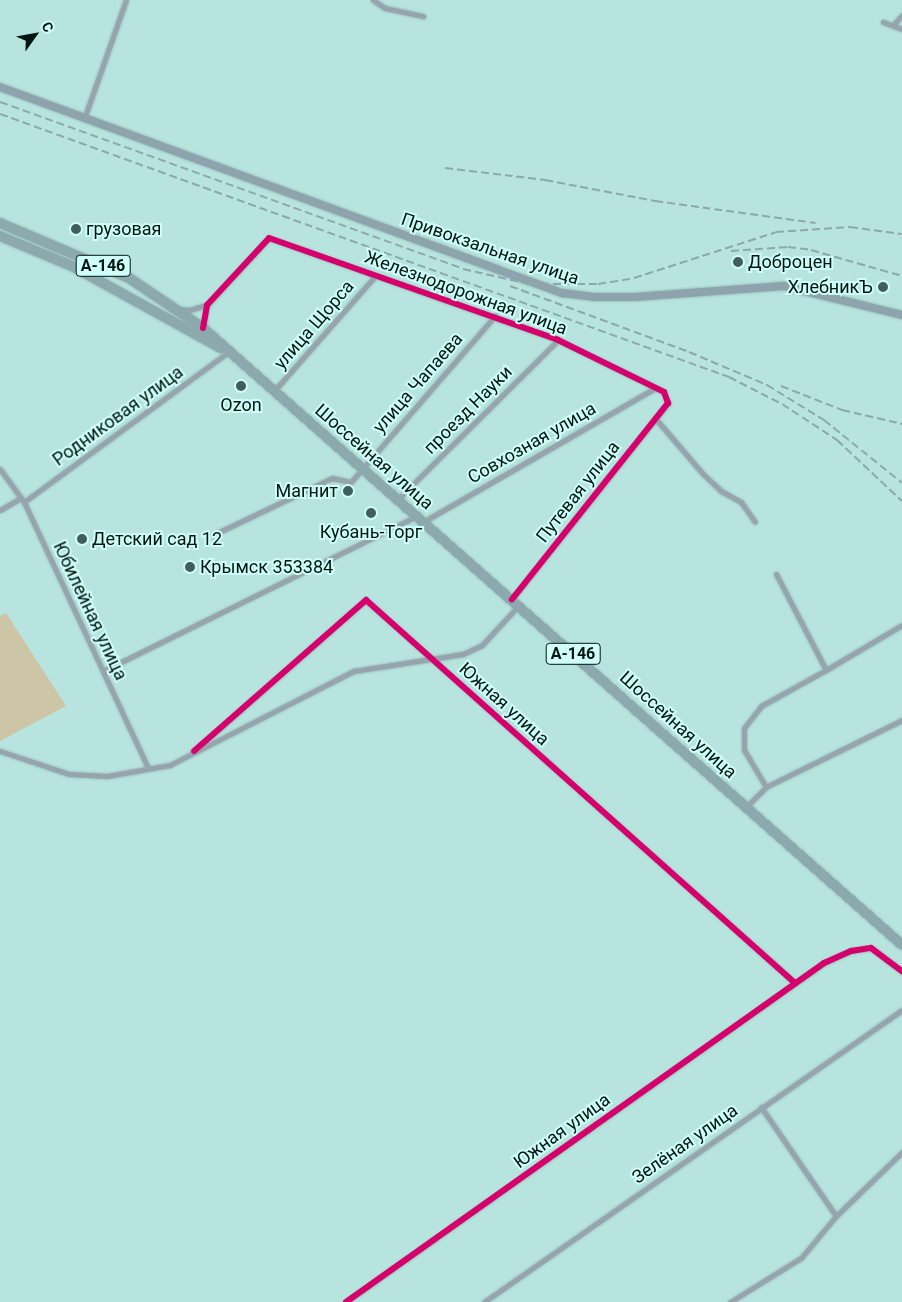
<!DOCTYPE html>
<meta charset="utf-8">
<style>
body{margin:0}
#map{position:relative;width:902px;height:1302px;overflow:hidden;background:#b7e4df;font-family:Roboto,sans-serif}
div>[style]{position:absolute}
.green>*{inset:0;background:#ccc5a6}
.roads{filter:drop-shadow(0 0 1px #9dc0bc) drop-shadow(0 0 1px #9dc0bc)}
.street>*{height:5px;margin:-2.5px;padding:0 2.5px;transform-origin:2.5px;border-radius:2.5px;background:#96a5ad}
.secondary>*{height:8px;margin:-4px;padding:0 4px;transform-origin:4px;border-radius:4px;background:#8ea4ac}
.highway>*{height:10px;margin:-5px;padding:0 5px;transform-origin:5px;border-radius:5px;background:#8caaae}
.rail>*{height:2px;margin-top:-1px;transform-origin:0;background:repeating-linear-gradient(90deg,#8da8a9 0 8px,transparent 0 12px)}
.cycleway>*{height:6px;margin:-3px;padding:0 3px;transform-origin:3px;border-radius:3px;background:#d6006c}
.dots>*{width:14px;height:14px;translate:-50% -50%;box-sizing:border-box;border:2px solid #cefef7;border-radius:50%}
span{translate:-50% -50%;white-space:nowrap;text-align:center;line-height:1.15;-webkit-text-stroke:4px #cefef7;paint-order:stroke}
.shield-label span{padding:1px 4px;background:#cefef7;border:1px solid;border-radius:4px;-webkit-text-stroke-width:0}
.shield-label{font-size:16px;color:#001614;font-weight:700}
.poi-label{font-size:18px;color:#001614}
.left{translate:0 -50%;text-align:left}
.right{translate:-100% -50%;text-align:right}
.street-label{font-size:18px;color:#001614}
.north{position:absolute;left:10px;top:10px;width:50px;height:50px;-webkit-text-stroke:4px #cefef7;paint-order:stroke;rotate:58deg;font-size:14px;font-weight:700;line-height:20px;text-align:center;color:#001614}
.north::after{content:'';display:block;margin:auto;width:18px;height:22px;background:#001614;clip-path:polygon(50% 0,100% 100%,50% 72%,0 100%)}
</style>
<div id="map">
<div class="green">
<i style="clip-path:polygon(6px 613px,66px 706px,0 741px,0 616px)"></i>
</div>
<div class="roads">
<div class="street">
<i style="left:373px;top:0;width:14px;rotate:34deg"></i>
<i style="left:385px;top:8px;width:39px;rotate:12deg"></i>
<i style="left:883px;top:22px;width:20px;rotate:20deg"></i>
<i style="left:894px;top:24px;width:12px;rotate:-48deg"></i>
<i style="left:84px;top:119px;width:126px;rotate:-70.6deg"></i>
<i style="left:178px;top:309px;width:11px;rotate:5deg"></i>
<i style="left:189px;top:310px;width:19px;rotate:-16deg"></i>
<i style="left:203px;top:327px;width:22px;rotate:-80deg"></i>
<i style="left:207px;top:305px;width:91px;rotate:-47.2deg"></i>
<i style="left:269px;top:238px;width:306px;rotate:19.4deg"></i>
<i style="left:558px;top:340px;width:118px;rotate:26.1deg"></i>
<i style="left:664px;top:392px;width:12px;rotate:70deg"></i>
<i style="left:668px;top:403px;width:251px;rotate:128.5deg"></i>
<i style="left:274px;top:391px;width:152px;rotate:-48.7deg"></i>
<i style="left:655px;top:418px;width:74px;rotate:49.4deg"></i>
<i style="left:703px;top:474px;width:25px;rotate:43deg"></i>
<i style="left:721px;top:491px;width:23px;rotate:29deg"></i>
<i style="left:741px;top:502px;width:24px;rotate:55deg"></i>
<i style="left:0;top:469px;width:41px;rotate:54deg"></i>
<i style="left:24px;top:502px;width:293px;rotate:65deg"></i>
<i style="left:397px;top:500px;width:227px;rotate:-44.8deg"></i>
<i style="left:24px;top:502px;width:253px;rotate:-36.3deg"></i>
<i style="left:0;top:510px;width:24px;rotate:-30deg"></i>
<i style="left:423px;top:522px;width:268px;rotate:-30deg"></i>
<i style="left:213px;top:535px;width:132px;rotate:-25.6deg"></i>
<i style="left:332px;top:478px;width:19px;rotate:12deg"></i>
<i style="left:351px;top:482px;width:220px;rotate:-49.1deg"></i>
<i style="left:826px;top:670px;width:88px;rotate:-30.6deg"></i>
<i style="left:103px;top:671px;width:349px;rotate:-26.3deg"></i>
<i style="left:0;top:751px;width:73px;rotate:18.4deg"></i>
<i style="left:69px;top:774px;width:38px;rotate:3deg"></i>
<i style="left:107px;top:776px;width:64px;rotate:-9.9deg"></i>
<i style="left:170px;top:765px;width:207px;rotate:-27.1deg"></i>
<i style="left:354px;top:671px;width:110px;rotate:-8.9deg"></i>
<i style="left:463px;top:654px;width:21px;rotate:-25deg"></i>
<i style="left:482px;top:645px;width:54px;rotate:-47.2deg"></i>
<i style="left:194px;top:751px;width:229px;rotate:-41.3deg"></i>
<i style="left:366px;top:600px;width:575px;rotate:41.76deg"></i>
<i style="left:766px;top:787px;width:43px;rotate:-120.7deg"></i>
<i style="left:744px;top:750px;width:22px;rotate:-90deg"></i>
<i style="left:744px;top:728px;width:28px;rotate:-52deg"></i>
<i style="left:761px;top:706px;width:74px;rotate:-29deg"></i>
<i style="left:826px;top:670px;width:108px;rotate:-117.5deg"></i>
<i style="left:746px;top:807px;width:28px;rotate:-45deg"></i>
<i style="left:766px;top:787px;width:152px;rotate:-26.2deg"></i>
<i style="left:761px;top:1107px;width:132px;rotate:55.5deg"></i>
<i style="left:346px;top:1302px;width:586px;rotate:-35.34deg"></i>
<i style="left:824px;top:963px;width:30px;rotate:-24deg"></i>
<i style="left:851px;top:951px;width:20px;rotate:-9deg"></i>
<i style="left:871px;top:948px;width:39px;rotate:37deg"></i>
<i style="left:484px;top:1302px;width:510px;rotate:-34.94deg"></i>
<i style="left:730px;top:1302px;width:84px;rotate:-31.8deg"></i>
<i style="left:801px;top:1258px;width:55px;rotate:-50.2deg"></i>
<i style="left:836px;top:1216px;width:92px;rotate:-44.1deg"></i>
</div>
<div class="secondary">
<i style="left:0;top:87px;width:599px;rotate:20.13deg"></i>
<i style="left:562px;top:293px;width:32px;rotate:7deg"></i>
<i style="left:594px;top:297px;width:41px"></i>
<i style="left:635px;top:297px;width:149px;rotate:-4.2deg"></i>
<i style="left:784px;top:286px;width:122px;rotate:13.8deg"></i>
</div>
<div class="highway">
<i style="left:0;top:223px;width:140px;rotate:23.1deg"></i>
<i style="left:129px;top:278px;width:89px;rotate:34deg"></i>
<i style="left:203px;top:328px;width:932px;rotate:41.43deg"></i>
<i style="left:0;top:236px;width:80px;rotate:22.7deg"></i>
<i style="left:74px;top:267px;width:168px;rotate:28.9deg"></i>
</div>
</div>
<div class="rail">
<i style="left:0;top:102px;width:492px;rotate:19.8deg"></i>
<i style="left:463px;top:269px;width:68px;rotate:12.8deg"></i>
<i style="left:529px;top:284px;width:69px"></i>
<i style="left:598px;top:284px;width:36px;rotate:-9deg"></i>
<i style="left:634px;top:278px;width:149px;rotate:-17.9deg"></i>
<i style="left:776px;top:232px;width:74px;rotate:-3.9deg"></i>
<i style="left:850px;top:227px;width:52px;rotate:7.7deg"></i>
<i style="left:0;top:114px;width:775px;rotate:19.84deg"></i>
<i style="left:729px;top:377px;width:59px;rotate:27deg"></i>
<i style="left:782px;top:404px;width:66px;rotate:33.2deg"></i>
<i style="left:837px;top:440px;width:89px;rotate:43.2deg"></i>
<i style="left:445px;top:168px;width:101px;rotate:6.8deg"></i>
<i style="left:545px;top:180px;width:112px;rotate:10.8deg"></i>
<i style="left:655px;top:201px;width:162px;rotate:7.8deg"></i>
<i style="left:731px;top:251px;width:57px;rotate:-4deg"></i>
<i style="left:788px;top:247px;width:23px;rotate:7deg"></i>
<i style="left:811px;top:250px;width:95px;rotate:15.9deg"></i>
<i style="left:510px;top:286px;width:191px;rotate:20.2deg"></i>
<i style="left:689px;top:352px;width:85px;rotate:22.9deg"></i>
<i style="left:767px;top:385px;width:67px;rotate:31.6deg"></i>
<i style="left:824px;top:420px;width:100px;rotate:38.9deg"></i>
<i style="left:781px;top:386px;width:66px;rotate:21.5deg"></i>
<i style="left:842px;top:410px;width:62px;rotate:13.1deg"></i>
</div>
<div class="cycleway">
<i style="left:203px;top:328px;width:23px;rotate:-80deg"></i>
<i style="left:207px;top:305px;width:91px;rotate:-47.2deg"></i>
<i style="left:269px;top:238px;width:306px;rotate:19.4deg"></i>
<i style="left:558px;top:340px;width:118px;rotate:26.1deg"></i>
<i style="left:664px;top:392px;width:12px;rotate:70deg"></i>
<i style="left:668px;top:403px;width:251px;rotate:128.5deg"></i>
<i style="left:194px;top:751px;width:229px;rotate:-41.3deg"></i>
<i style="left:366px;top:600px;width:575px;rotate:41.76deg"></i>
<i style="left:346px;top:1302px;width:586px;rotate:-35.34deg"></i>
<i style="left:824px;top:963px;width:30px;rotate:-24deg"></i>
<i style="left:851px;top:951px;width:20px;rotate:-9deg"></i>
<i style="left:871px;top:948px;width:39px;rotate:37deg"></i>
</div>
<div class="dots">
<i style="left:76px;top:229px;background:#405e5b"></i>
<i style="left:738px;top:262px;background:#405e5b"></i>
<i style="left:883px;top:287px;background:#405e5b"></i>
<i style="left:241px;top:386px;background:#405e5b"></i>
<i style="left:348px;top:491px;background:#405e5b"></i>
<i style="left:371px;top:513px;background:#405e5b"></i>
<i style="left:82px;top:539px;background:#405e5b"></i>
<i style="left:190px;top:567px;background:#405e5b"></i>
</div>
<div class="shield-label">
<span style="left:103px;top:266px">А-146</span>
<span style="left:573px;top:654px">А-146</span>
</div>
<div class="poi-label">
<span class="left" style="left:86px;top:229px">грузовая</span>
<span class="left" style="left:748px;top:262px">Доброцен</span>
<span class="right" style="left:873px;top:287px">ХлебникЪ</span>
<span style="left:241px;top:405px">Ozon</span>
<span class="right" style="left:338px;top:491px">Магнит</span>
<span style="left:371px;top:532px">Кубань-Торг</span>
<span class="left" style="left:92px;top:539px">Детский сад 12</span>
<span class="left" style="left:200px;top:567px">Крымск 353384</span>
</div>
<div class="street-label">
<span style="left:490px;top:249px;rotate:19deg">Привокзальная улица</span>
<span style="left:466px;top:293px;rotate:20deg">Железнодорожная улица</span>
<span style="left:314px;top:325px;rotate:-49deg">улица Щорса</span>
<span style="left:418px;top:383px;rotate:-49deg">улица Чапаева</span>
<span style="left:468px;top:410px;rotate:-45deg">проезд Науки</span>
<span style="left:118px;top:416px;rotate:-36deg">Родниковая улица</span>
<span style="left:532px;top:443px;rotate:-30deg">Совхозная улица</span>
<span style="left:374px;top:457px;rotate:41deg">Шоссейная улица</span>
<span style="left:578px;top:492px;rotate:-52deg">Путевая улица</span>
<span style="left:90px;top:611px;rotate:65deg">Юбилейная улица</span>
<span style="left:504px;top:704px;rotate:42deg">Южная улица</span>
<span style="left:678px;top:725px;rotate:42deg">Шоссейная улица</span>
<span style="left:562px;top:1131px;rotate:-36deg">Южная улица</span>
<span style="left:685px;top:1144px;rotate:-35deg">Зелёная улица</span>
</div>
<div class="north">С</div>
</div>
